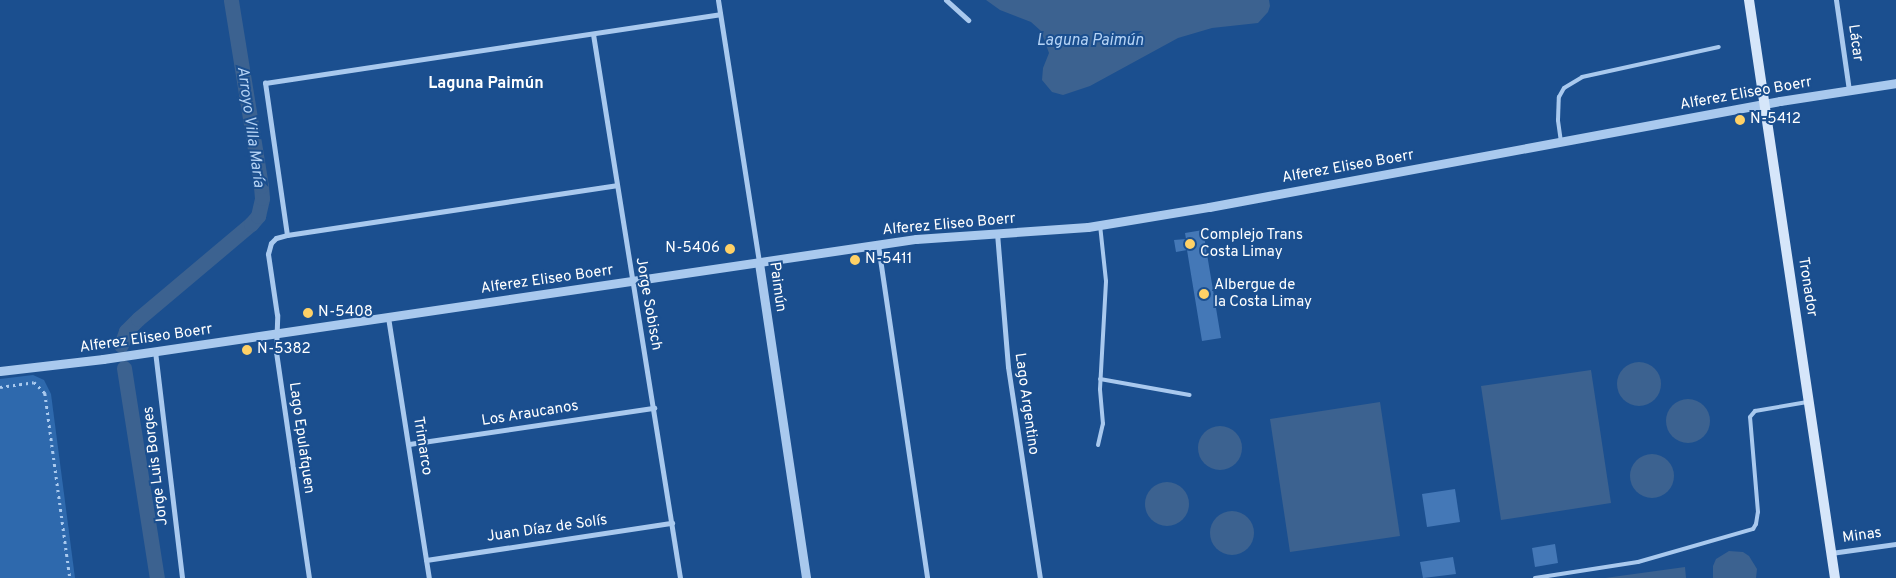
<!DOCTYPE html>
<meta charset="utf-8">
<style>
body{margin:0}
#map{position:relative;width:1896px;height:578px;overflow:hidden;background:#1b4f8f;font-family:Overpass,sans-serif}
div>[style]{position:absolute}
.green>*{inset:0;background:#2e69ad}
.water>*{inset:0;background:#3c6290}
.round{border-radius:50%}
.canal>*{height:15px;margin:-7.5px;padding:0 7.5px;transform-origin:7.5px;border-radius:7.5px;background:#3c6290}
.building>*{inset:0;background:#4478b7}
.path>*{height:2.5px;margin-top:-1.25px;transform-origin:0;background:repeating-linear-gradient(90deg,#a9c9ee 0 2.5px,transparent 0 6.5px)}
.service>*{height:4px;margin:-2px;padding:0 2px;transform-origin:2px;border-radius:2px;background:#a9c9ee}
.minor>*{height:5px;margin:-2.5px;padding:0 2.5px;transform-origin:2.5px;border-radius:2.5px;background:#a9c9ee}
.tertiary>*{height:9px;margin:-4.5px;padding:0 4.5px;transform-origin:4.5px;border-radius:4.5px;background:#a9c9ee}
.secondary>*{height:10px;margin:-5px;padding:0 5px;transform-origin:5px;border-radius:5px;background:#d6e6fa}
.dots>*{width:14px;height:14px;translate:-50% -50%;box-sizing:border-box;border:2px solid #1b4f8f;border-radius:50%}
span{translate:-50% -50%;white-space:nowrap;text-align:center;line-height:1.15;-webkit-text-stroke:4px #1b4f8f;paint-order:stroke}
.street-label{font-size:15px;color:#fff}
.poi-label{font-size:15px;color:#fff}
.left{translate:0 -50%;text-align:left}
.right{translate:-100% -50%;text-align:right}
.water-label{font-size:16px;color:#b5d3f5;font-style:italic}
.neighbourhood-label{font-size:16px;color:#fff;font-weight:700}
</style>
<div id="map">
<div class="green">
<i style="clip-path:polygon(33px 375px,44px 380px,51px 394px,75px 578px,0 578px,0 379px)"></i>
</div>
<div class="water">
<i style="clip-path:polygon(986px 0,1269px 0,1270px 6px,1268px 12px,1258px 23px,1212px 28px,1178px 38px,1090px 86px,1063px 95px,1052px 92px,1042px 80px,1043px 68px,1049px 53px,1041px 31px,1031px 22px,1000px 10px)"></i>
<i class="round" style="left:1617px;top:362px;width:44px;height:44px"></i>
<i style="clip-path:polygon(1591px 370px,1611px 503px,1501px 520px,1481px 386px)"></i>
<i class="round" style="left:1666px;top:399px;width:44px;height:44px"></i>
<i style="clip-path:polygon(1380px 402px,1400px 536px,1290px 552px,1270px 419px)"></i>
<i class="round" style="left:1198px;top:426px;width:44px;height:44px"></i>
<i class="round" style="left:1630px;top:454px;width:44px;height:44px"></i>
<i class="round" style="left:1145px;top:482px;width:44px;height:44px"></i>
<i class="round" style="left:1210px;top:511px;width:44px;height:44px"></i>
<i style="clip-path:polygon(1729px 551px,1743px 552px,1749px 556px,1757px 569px,1756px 578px,1713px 578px,1713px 566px,1716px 559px)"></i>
<i style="clip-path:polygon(1685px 567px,1686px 578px,1605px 578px)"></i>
</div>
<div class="canal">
<i style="left:121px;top:345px;width:15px;rotate:-70deg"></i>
<i style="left:126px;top:331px;width:17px;rotate:-45deg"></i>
<i style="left:138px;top:319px;width:148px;rotate:-40.1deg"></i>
<i style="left:251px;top:224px;width:11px;rotate:-49deg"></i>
<i style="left:258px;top:216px;width:18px;rotate:-77deg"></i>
<i style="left:262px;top:198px;width:12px;rotate:-95deg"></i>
<i style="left:261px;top:186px;width:188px;rotate:-99.2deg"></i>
<i style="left:124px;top:368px;width:213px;rotate:81.1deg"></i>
</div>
<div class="building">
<i style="clip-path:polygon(1203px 230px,1221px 338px,1202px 341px,1187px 250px,1176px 252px,1174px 240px,1186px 239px,1185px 233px)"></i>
<i style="clip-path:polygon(1455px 489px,1460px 522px,1427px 527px,1422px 494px)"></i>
<i style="clip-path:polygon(1555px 544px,1558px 563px,1535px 567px,1532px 548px)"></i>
<i style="clip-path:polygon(1453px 557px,1456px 574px,1423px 578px,1420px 562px)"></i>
</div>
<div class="path">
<i style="left:0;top:387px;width:34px;rotate:-8deg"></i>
<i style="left:34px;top:382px;width:16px;rotate:45deg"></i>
<i style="left:45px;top:393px;width:187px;rotate:82.3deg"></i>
</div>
<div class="service">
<i style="left:1561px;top:142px;width:22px;rotate:-98deg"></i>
<i style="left:1558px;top:120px;width:23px;rotate:-88deg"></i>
<i style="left:1559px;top:97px;width:10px;rotate:-61deg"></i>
<i style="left:1564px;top:88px;width:21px;rotate:-31deg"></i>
<i style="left:1582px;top:77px;width:140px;rotate:-12.4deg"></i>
<i style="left:1100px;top:379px;width:91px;rotate:10.1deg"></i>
<i style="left:1098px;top:445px;width:22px;rotate:-77deg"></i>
<i style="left:1103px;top:424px;width:35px;rotate:-95deg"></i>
<i style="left:1100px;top:389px;width:108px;rotate:-86.8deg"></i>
<i style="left:1106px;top:281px;width:56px;rotate:-96.1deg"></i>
<i style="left:1535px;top:578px;width:104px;rotate:-8.8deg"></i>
<i style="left:1638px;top:562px;width:120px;rotate:-16deg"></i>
<i style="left:1753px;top:529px;width:6px;rotate:-59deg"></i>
<i style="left:1756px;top:524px;width:12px;rotate:-81deg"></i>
<i style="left:1758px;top:512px;width:95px;rotate:-94.8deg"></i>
<i style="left:1750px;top:417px;width:8px;rotate:-50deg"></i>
<i style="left:1755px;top:411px;width:53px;rotate:-9.8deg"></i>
</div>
<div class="minor">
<i style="left:718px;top:0;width:266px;rotate:81.1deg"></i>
<i style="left:946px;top:0;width:30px;rotate:42deg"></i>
<i style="left:1836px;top:0;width:91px;rotate:81.8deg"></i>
<i style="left:593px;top:34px;width:551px;rotate:80.91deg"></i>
<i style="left:997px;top:233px;width:134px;rotate:85.3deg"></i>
<i style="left:1008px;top:367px;width:213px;rotate:81.4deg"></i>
<i style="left:287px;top:235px;width:154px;rotate:-98.2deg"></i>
<i style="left:265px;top:83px;width:460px;rotate:-8.6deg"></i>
<i style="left:878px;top:245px;width:337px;rotate:81.6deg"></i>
<i style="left:388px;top:317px;width:264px;rotate:81.1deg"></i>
<i style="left:155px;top:351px;width:229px;rotate:83.2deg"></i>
<i style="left:409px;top:444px;width:248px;rotate:-8.4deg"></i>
<i style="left:1831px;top:553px;width:66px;rotate:-7.9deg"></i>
<i style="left:426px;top:560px;width:249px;rotate:-8.6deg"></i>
<i style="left:309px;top:578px;width:228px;rotate:-98.3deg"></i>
<i style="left:276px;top:352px;width:37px;rotate:-88deg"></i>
<i style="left:277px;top:315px;width:62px;rotate:-98.4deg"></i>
<i style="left:268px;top:254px;width:11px;rotate:-75deg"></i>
<i style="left:271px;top:243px;width:7px;rotate:-45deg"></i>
<i style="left:276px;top:238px;width:11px;rotate:-15deg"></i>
<i style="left:287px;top:235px;width:333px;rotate:-8.6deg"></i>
</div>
<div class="tertiary">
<i style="left:759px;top:263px;width:318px;rotate:81.5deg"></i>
<i style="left:0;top:371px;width:104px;rotate:-6.6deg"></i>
<i style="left:103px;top:359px;width:822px;rotate:-8.4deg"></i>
<i style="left:916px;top:239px;width:172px;rotate:-4deg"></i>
<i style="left:1088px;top:227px;width:123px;rotate:-9.4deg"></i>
<i style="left:1209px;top:207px;width:581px;rotate:-10.52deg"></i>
<i style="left:1780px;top:101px;width:117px;rotate:-8.8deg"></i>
</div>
<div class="secondary">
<i style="left:1749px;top:0;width:584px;rotate:81.54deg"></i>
</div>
<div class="dots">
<i style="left:1740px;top:120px;background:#ffd166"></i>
<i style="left:1190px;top:244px;background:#ffd166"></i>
<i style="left:730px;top:249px;background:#ffd166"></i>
<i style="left:855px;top:260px;background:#ffd166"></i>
<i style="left:1204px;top:294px;background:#ffd166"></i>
<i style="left:308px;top:313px;background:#ffd166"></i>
<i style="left:247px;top:350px;background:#ffd166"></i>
</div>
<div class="street-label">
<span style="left:1855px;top:43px;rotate:82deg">Lácar</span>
<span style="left:1746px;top:94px;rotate:-10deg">Alferez Eliseo Boerr</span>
<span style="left:1348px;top:167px;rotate:-10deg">Alferez Eliseo Boerr</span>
<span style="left:949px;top:225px;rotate:-5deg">Alferez Eliseo Boerr</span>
<span style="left:547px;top:280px;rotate:-8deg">Alferez Eliseo Boerr</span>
<span style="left:777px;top:287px;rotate:82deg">Paimún</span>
<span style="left:1807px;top:287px;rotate:81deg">Tronador</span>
<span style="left:648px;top:304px;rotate:80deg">Jorge Sobisch</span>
<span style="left:146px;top:339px;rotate:-8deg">Alferez Eliseo Boerr</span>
<span style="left:1026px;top:404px;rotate:82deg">Lago Argentino</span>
<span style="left:530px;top:414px;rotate:-9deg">Los Araucanos</span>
<span style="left:301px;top:438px;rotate:82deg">Lago Epulafquen</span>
<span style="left:422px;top:446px;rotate:81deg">Trimarco</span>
<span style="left:156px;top:466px;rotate:-97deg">Jorge Luis Borges</span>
<span style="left:547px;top:529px;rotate:-8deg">Juan Díaz de Solís</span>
<span style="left:1862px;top:536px;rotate:-8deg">Minas</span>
</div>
<div class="poi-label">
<span class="left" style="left:1750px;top:120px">N-5412</span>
<span class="left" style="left:1200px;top:244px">Complejo Trans<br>Costa Limay</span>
<span class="right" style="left:720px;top:249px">N-5406</span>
<span class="left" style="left:865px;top:260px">N-5411</span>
<span class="left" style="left:1214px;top:294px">Albergue de<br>la Costa Limay</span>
<span class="left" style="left:318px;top:313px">N-5408</span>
<span class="left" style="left:257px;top:350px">N-5382</span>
</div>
<div class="water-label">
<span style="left:1090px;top:41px">Laguna Paimún</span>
<span style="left:250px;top:127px;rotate:82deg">Arroyo Villa María</span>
</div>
<div class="neighbourhood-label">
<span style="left:486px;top:84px">Laguna Paimún</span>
</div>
</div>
